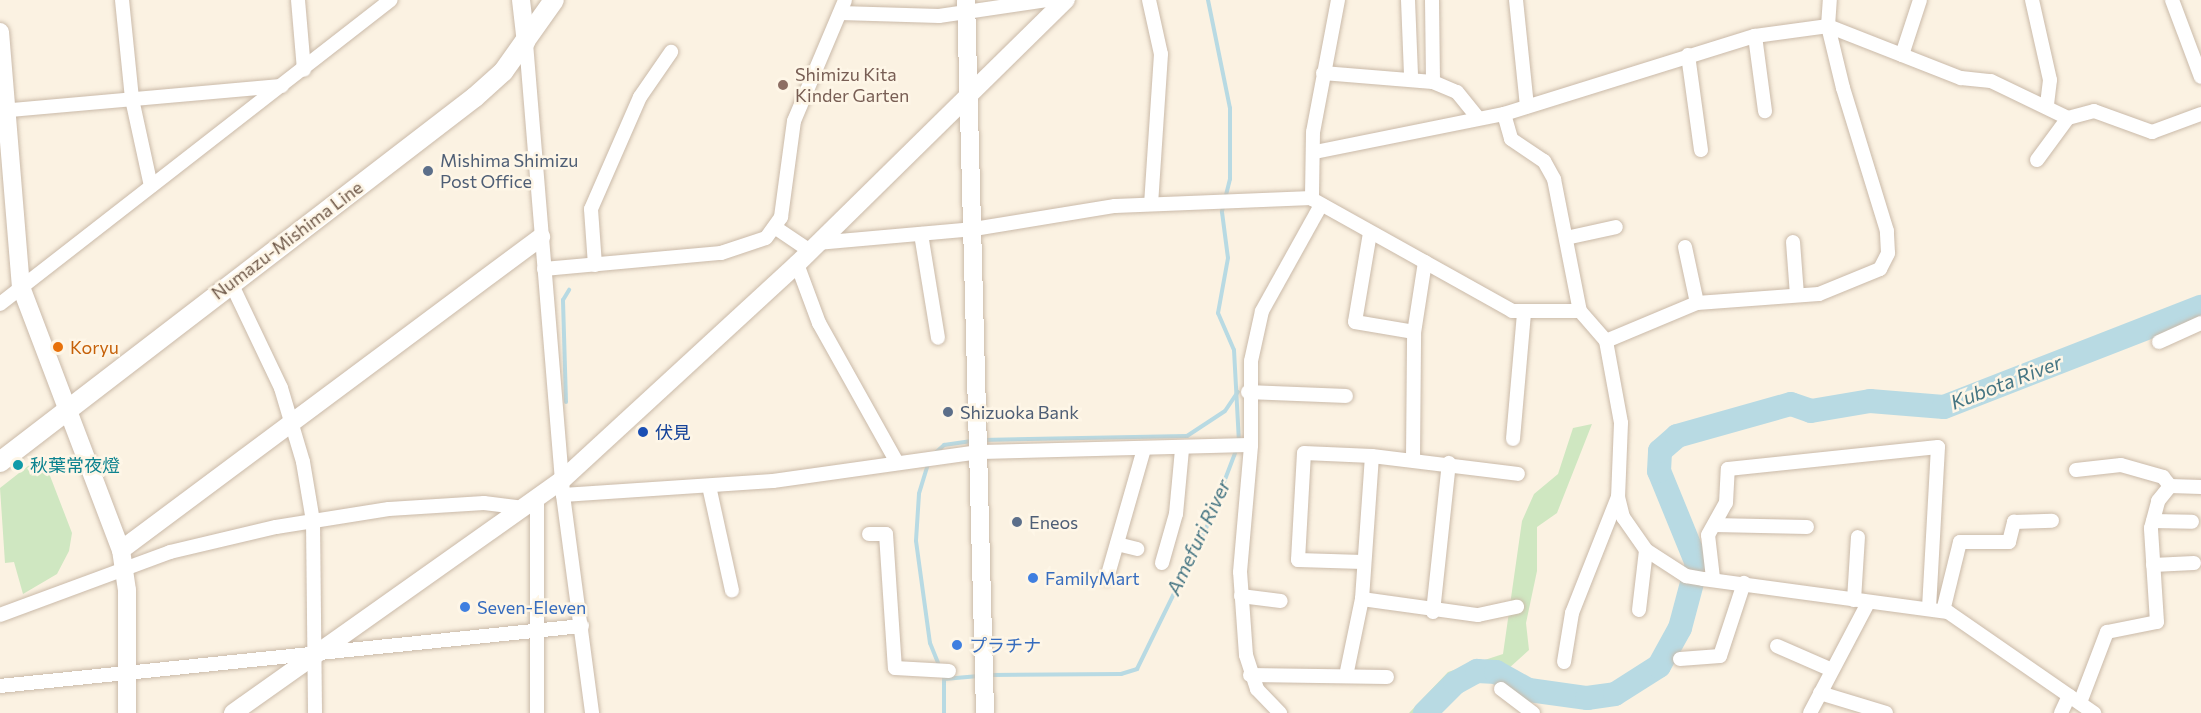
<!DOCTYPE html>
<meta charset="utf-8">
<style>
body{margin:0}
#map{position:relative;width:2201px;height:713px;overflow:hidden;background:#fbf2e2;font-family:Commissioner,"Noto Sans JP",sans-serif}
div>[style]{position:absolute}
.green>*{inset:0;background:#cfe7c1}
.stream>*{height:4px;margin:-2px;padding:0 2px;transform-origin:2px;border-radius:2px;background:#b8dae3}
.river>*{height:24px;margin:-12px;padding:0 12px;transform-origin:12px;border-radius:12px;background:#b8dae3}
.roads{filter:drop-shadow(0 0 2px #cabaa9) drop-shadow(0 0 2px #cabaa9)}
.minor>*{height:14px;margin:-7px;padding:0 7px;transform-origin:7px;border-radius:7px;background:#fff}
.tertiary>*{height:18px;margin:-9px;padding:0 9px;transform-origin:9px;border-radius:9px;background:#fff}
.secondary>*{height:20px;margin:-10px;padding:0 10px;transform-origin:10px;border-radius:10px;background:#fff}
.dots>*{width:16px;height:16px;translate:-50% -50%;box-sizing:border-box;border:3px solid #fef6e7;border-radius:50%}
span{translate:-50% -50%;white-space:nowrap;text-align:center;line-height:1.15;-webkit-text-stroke:5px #fef6e7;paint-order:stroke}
.education-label{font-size:18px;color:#785e54}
.left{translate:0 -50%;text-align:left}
.service-label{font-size:18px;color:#4e5e75}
.street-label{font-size:18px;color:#705a4a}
.food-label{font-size:18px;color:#c56008}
.transit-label{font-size:18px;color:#164399}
.culture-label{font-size:18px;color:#0d838f}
.shop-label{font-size:18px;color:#366cbe}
.water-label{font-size:20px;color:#457583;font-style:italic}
</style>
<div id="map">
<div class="green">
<i style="clip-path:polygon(1592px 424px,1557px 513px,1537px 527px,1537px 571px,1526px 623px,1529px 650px,1508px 669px,1464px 677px,1427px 713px,1409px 713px,1448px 672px,1503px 654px,1522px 521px,1534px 494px,1558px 474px,1573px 428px)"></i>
<i style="clip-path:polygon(42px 455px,72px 533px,69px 551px,57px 574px,23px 594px,14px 562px,5px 563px,0 488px)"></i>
</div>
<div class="stream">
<i style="left:1208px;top:0;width:110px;rotate:78.5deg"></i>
<i style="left:1230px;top:108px;width:71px;rotate:90deg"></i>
<i style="left:1230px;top:179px;width:34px;rotate:104deg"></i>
<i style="left:1222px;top:212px;width:46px;rotate:82.6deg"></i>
<i style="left:1228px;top:258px;width:56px;rotate:100.3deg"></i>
<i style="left:1218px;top:313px;width:40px;rotate:66.6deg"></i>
<i style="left:1234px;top:350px;width:91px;rotate:86.9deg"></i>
<i style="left:566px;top:402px;width:102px;rotate:-91.7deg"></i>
<i style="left:563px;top:300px;width:12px;rotate:-59deg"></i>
<i style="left:982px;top:440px;width:205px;rotate:-1.1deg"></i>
<i style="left:1187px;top:436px;width:45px;rotate:-33.3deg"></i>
<i style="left:1225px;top:411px;width:23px;rotate:-56deg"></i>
<i style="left:933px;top:455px;width:15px;rotate:-42deg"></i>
<i style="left:944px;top:445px;width:28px;rotate:-8deg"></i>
<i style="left:928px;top:464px;width:31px;rotate:107deg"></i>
<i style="left:919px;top:494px;width:47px;rotate:93.7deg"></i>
<i style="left:916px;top:541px;width:103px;rotate:82.2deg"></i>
<i style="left:930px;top:643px;width:27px;rotate:68deg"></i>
<i style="left:990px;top:675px;width:131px;rotate:-0.4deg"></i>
<i style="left:1121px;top:674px;width:17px;rotate:-17deg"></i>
<i style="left:1137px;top:669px;width:161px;rotate:-63.9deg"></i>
<i style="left:1208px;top:524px;width:81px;rotate:-69.1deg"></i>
<i style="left:944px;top:678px;width:35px;rotate:90deg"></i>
<i style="left:944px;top:679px;width:35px;rotate:-5deg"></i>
</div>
<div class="river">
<i style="left:1425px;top:713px;width:42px;rotate:-45deg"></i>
<i style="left:1455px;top:683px;width:25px;rotate:-29deg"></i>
<i style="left:1477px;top:671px;width:19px;rotate:3deg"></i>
<i style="left:1496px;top:672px;width:38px;rotate:29deg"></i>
<i style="left:1529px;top:690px;width:59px;rotate:7.9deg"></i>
<i style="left:1587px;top:698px;width:28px;rotate:-8deg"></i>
<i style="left:1615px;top:694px;width:52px;rotate:-32.5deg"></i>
<i style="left:1659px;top:666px;width:43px;rotate:-61.1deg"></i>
<i style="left:1680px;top:628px;width:66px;rotate:-75.1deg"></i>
<i style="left:1697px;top:564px;width:100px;rotate:-112.2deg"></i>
<i style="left:1659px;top:471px;width:20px;rotate:-87deg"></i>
<i style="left:1660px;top:451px;width:23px;rotate:-41deg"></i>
<i style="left:1677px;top:436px;width:118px;rotate:-15.7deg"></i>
<i style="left:1791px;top:404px;width:21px;rotate:19deg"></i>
<i style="left:1811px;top:411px;width:60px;rotate:-9.6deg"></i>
<i style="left:1870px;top:401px;width:74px;rotate:4.6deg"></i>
<i style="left:1944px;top:407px;width:276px;rotate:-21.3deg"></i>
</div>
<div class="roads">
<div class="minor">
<i style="left:122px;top:0;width:100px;rotate:84.2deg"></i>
<i style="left:132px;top:99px;width:89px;rotate:77.7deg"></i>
<i style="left:298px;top:0;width:70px;rotate:85.1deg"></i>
<i style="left:1149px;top:0;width:55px;rotate:77.5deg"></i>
<i style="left:1161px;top:54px;width:150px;rotate:93.8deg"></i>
<i style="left:1338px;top:0;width:134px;rotate:100.7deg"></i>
<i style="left:1313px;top:132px;width:67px;rotate:90.9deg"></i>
<i style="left:1312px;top:199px;width:229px;rotate:29.2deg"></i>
<i style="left:1512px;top:311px;width:68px"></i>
<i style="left:1580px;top:311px;width:40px;rotate:49deg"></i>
<i style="left:1606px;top:341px;width:83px;rotate:79.6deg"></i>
<i style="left:1621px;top:423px;width:74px;rotate:92.3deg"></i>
<i style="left:1618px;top:497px;width:21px;rotate:76deg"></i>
<i style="left:1623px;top:517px;width:40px;rotate:55.1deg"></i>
<i style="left:1646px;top:550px;width:48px;rotate:33deg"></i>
<i style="left:1686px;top:576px;width:17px;rotate:10deg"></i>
<i style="left:1703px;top:579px;width:247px;rotate:7.7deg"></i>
<i style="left:1948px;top:612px;width:178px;rotate:34.7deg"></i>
<i style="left:1408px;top:0;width:76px;rotate:87.7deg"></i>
<i style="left:1432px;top:0;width:82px;rotate:89.3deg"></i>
<i style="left:1516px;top:0;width:107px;rotate:84.1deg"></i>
<i style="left:2032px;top:0;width:82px;rotate:77.3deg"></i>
<i style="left:2050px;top:80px;width:26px;rotate:97deg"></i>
<i style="left:2172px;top:0;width:82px;rotate:69.4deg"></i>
<i style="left:840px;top:13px;width:99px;rotate:1.7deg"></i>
<i style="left:939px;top:16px;width:109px;rotate:-8.4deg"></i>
<i style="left:1755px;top:36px;width:76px;rotate:82.4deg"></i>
<i style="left:526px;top:43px;width:454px;rotate:85.3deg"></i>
<i style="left:563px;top:495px;width:210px;rotate:-3.8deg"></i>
<i style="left:773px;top:481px;width:208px;rotate:-8deg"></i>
<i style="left:979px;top:452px;width:272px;rotate:-1.5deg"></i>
<i style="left:1688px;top:55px;width:96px;rotate:82.2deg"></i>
<i style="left:1902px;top:55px;width:58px;rotate:-71.9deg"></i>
<i style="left:1323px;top:73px;width:110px;rotate:4.7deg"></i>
<i style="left:1433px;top:82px;width:26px;rotate:23deg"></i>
<i style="left:1457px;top:92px;width:33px;rotate:51deg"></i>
<i style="left:0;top:111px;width:283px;rotate:-5.1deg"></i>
<i style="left:1504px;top:114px;width:26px;rotate:74deg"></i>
<i style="left:1511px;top:139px;width:40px;rotate:34deg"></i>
<i style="left:1544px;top:161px;width:21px;rotate:61deg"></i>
<i style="left:1554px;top:179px;width:135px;rotate:78.9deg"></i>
<i style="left:1315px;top:152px;width:193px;rotate:-11.4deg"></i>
<i style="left:1504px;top:114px;width:263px;rotate:-17.3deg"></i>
<i style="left:1755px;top:36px;width:74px;rotate:-7.8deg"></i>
<i style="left:1828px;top:26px;width:143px;rotate:21.4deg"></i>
<i style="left:1961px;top:78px;width:30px;rotate:6deg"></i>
<i style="left:1991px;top:81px;width:85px;rotate:25.7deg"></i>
<i style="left:2037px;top:160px;width:52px;rotate:-53.6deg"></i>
<i style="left:2068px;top:118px;width:27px;rotate:-15deg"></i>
<i style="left:2094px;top:111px;width:62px;rotate:19.9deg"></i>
<i style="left:2152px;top:132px;width:52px;rotate:-20.2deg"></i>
<i style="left:776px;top:228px;width:40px;rotate:34deg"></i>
<i style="left:1370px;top:233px;width:90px;rotate:99.6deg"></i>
<i style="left:1355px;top:322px;width:60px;rotate:9.6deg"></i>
<i style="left:921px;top:234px;width:105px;rotate:80.7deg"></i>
<i style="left:1566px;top:238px;width:51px;rotate:-12.4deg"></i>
<i style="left:1793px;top:242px;width:53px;rotate:85.7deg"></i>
<i style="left:817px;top:243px;width:158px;rotate:-5.1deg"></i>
<i style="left:974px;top:229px;width:143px;rotate:-9.3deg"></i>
<i style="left:1115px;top:206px;width:197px;rotate:-2.3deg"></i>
<i style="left:1685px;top:247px;width:57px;rotate:77.9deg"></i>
<i style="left:797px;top:264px;width:63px;rotate:69.6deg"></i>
<i style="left:819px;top:323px;width:158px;rotate:60.8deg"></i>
<i style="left:595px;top:265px;width:56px;rotate:-94.1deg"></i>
<i style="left:591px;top:209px;width:122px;rotate:-66.4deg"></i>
<i style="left:640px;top:97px;width:55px;rotate:-55.4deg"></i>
<i style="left:544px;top:269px;width:178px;rotate:-5.2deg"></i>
<i style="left:721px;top:253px;width:47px;rotate:-18.4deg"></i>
<i style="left:766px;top:238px;width:26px;rotate:-54deg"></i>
<i style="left:781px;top:217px;width:97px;rotate:-82.3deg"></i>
<i style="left:794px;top:121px;width:131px;rotate:-67.1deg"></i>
<i style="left:231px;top:283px;width:116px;rotate:64.5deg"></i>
<i style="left:281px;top:388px;width:77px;rotate:73.4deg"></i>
<i style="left:303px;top:462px;width:60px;rotate:80.4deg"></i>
<i style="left:313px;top:521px;width:192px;rotate:89.4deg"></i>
<i style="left:0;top:304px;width:495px;rotate:-37.9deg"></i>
<i style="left:1606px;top:341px;width:99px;rotate:-22.7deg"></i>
<i style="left:1697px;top:303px;width:122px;rotate:-4.2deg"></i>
<i style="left:1819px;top:294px;width:66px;rotate:-22.3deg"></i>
<i style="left:1880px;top:269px;width:18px;rotate:-63deg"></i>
<i style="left:1888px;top:253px;width:22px;rotate:-93deg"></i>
<i style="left:1887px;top:231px;width:150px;rotate:-107.1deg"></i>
<i style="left:1843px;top:88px;width:64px;rotate:-103.6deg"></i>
<i style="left:1828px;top:26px;width:26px;rotate:-86deg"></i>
<i style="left:2159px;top:342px;width:46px;rotate:-24.3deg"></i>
<i style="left:1248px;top:392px;width:98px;rotate:2.3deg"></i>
<i style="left:1513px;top:439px;width:127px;rotate:-85deg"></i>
<i style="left:1413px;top:458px;width:125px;rotate:-89.5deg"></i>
<i style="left:1414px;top:333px;width:72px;rotate:-81.2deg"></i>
<i style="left:2076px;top:470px;width:45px;rotate:-6.3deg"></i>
<i style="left:2121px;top:465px;width:44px;rotate:15.9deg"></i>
<i style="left:2163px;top:477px;width:11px;rotate:52deg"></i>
<i style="left:709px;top:486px;width:107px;rotate:77.6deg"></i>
<i style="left:563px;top:495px;width:220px;rotate:82.4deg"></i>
<i style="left:537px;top:499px;width:214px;rotate:90deg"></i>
<i style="left:2153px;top:521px;width:39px;rotate:1deg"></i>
<i style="left:1714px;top:525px;width:93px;rotate:1.2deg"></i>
<i style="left:869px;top:534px;width:17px"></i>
<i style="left:886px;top:534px;width:134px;rotate:86.2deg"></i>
<i style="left:895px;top:668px;width:54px;rotate:3.2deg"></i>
<i style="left:1117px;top:544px;width:21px;rotate:14deg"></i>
<i style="left:1363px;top:562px;width:65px;rotate:-178.2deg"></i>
<i style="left:1298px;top:560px;width:107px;rotate:-86.8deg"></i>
<i style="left:1304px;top:453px;width:68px;rotate:2.5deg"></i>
<i style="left:1162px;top:563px;width:51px;rotate:-74.1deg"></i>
<i style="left:1176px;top:514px;width:65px;rotate:-84.7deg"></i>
<i style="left:2153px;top:565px;width:41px;rotate:-2.8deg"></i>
<i style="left:1107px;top:578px;width:134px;rotate:-74deg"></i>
<i style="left:1713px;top:578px;width:43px;rotate:-96.6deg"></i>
<i style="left:1708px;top:535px;width:37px;rotate:-61deg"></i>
<i style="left:1726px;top:503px;width:34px;rotate:-87deg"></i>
<i style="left:1728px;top:469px;width:211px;rotate:-6deg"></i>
<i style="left:1938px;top:447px;width:160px;rotate:93.2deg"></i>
<i style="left:1241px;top:596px;width:40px;rotate:7.1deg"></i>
<i style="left:1362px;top:599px;width:117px;rotate:7.9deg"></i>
<i style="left:1478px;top:615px;width:40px;rotate:-12deg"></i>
<i style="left:1854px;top:600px;width:63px;rotate:-86.4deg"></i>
<i style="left:1639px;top:610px;width:60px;rotate:-83.3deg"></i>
<i style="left:1943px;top:611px;width:71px;rotate:-76.2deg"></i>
<i style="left:1960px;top:542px;width:49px"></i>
<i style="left:2009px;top:542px;width:21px;rotate:-76deg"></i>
<i style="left:2014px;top:522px;width:38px;rotate:-2deg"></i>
<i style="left:1433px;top:612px;width:150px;rotate:-83.9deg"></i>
<i style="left:0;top:615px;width:181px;rotate:-20.3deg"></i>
<i style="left:170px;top:552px;width:109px;rotate:-13.3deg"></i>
<i style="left:276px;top:527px;width:114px;rotate:-9.1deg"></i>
<i style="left:389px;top:509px;width:95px;rotate:-3.6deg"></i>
<i style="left:484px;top:503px;width:38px;rotate:7deg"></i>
<i style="left:1777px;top:646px;width:60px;rotate:23.6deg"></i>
<i style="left:1680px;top:659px;width:40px;rotate:-4.3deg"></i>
<i style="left:1720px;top:656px;width:77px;rotate:-71.8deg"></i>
<i style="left:1564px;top:662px;width:50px;rotate:-80.7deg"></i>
<i style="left:1572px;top:613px;width:125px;rotate:-68.4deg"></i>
<i style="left:1250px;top:675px;width:137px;rotate:0.8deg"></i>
<i style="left:1346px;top:676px;width:79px;rotate:-78.3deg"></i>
<i style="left:1362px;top:599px;width:143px;rotate:-86deg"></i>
<i style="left:1372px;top:456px;width:147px;rotate:7deg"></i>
<i style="left:0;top:686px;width:585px;rotate:-5.89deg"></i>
<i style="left:1501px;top:689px;width:40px;rotate:37deg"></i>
<i style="left:1820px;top:693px;width:69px;rotate:16.9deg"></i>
<i style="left:2081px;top:700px;width:73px;rotate:-69.1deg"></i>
<i style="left:2107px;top:632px;width:51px;rotate:-11.3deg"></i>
<i style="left:2157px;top:622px;width:94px;rotate:-93.7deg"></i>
<i style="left:2151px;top:528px;width:28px;rotate:-75deg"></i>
<i style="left:2158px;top:501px;width:19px;rotate:-51deg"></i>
<i style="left:2170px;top:486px;width:31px;rotate:2deg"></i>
<i style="left:1280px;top:713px;width:33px;rotate:-134deg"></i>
<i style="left:1257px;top:689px;width:36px;rotate:-108deg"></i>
<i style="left:1246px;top:655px;width:83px;rotate:-94.1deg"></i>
<i style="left:1240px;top:572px;width:127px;rotate:-85deg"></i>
<i style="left:1251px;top:445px;width:84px;rotate:-90deg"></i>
<i style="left:1251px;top:361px;width:51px;rotate:-77.6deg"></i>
<i style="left:1262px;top:311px;width:121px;rotate:-60.9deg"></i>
<i style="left:1810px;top:713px;width:124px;rotate:-62.2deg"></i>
<i style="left:2061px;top:713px;width:19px;rotate:-65deg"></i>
</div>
<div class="tertiary">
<i style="left:521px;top:0;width:43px;rotate:83.4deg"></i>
<i style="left:966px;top:0;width:713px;rotate:88.47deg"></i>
<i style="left:0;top:32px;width:256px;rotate:85.3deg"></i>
<i style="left:21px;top:287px;width:281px;rotate:69.2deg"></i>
<i style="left:121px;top:550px;width:40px;rotate:81.5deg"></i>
<i style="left:127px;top:590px;width:123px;rotate:90deg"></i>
<i style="left:121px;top:550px;width:524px;rotate:-36.69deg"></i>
<i style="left:233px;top:713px;width:402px;rotate:-35.3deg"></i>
<i style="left:561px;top:481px;width:321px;rotate:-42.6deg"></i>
<i style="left:797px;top:264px;width:377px;rotate:-44.5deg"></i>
</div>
<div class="secondary">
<i style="left:0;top:462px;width:599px;rotate:-37.54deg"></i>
<i style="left:475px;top:97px;width:38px;rotate:-42deg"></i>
<i style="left:503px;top:72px;width:88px;rotate:-54.7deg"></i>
</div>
</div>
<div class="dots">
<i style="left:783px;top:85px;background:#8d6e63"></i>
<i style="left:428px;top:171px;background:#5c6f8a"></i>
<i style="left:58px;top:347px;background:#e8710a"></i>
<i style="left:948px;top:412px;background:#5c6f8a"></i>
<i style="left:643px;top:432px;background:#1a4fb4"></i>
<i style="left:18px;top:465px;background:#0f9aa8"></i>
<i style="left:1017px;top:522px;background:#5c6f8a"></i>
<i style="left:1033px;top:578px;background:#3f7fe0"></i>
<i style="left:465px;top:607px;background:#3f7fe0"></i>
<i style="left:957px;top:645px;background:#3f7fe0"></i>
</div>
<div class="education-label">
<span class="left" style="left:795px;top:85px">Shimizu Kita<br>Kinder Garten</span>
</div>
<div class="service-label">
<span class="left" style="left:440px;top:171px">Mishima Shimizu<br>Post Office</span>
<span class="left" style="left:960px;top:412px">Shizuoka Bank</span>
<span class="left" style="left:1029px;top:522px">Eneos</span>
</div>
<div class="street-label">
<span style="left:287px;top:240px;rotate:-37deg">Numazu-Mishima Line</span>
</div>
<div class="food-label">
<span class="left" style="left:70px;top:347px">Koryu</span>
</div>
<div class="transit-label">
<span class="left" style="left:655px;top:432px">伏見</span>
</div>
<div class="culture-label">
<span class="left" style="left:30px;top:465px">秋葉常夜燈</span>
</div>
<div class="shop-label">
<span class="left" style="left:1045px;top:578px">FamilyMart</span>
<span class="left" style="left:477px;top:607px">Seven-Eleven</span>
<span class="left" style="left:969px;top:645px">プラチナ</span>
</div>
<div class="water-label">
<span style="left:2006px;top:382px;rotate:-21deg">Kubota River</span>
<span style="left:1198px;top:537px;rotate:-65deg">Amefuri River</span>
</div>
</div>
